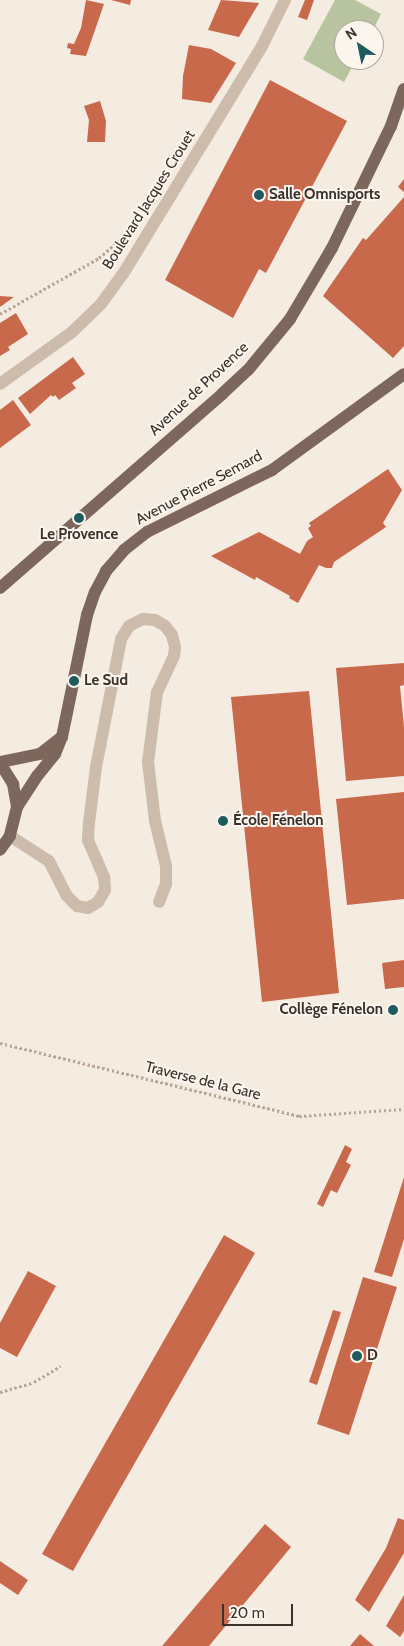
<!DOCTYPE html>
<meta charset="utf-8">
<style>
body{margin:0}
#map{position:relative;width:404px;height:1646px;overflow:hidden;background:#f4ebe1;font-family:Cabin,sans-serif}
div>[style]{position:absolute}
.green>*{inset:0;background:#b8c4a0}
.building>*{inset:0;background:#c8694b}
.path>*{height:3px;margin-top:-1.5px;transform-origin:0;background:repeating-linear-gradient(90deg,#b9a596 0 2.5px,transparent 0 5px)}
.minor>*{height:12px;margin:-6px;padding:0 6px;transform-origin:6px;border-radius:6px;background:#cdbbac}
.major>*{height:12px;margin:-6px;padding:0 6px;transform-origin:6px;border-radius:6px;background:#7d675c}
.dots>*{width:14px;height:14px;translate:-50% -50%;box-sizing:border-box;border:2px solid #fbf5ee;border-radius:50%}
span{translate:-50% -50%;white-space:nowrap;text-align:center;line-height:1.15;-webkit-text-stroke:4px #fbf5ee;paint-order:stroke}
.poi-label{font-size:15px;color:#3b302b;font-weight:700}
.left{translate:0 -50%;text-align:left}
.right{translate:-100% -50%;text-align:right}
.street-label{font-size:15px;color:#3b302b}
.north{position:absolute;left:334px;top:20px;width:50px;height:50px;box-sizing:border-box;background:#fbf5ee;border:1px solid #aea6a0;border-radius:50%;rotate:326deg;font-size:14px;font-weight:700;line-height:20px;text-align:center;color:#3b302b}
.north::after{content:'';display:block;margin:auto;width:18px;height:22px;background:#1f5a5e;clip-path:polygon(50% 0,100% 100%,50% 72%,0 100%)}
.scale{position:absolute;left:222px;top:1604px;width:71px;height:22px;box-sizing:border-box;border:2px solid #3b302b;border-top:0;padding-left:6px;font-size:15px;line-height:18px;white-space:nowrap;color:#3b302b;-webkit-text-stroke:4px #fbf5ee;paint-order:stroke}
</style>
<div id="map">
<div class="green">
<i style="clip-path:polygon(335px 0,355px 0,381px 14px,373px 30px,344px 30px,344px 60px,356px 60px,344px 82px,303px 59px)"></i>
</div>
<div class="building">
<i style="clip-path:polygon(86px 0,104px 4px,86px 56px,70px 54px,71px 49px,67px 48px,68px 43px,74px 44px,81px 28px)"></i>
<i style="clip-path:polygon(111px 0,131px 0,130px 5px)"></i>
<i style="clip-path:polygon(221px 0,259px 3px,239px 37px,208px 30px)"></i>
<i style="clip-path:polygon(305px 0,314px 0,307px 20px,298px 17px)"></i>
<i style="clip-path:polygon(189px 45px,211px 49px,236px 63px,211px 103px,182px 99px,183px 76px)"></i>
<i style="clip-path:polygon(270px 80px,347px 121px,266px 273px,259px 269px,233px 318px,165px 280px)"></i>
<i style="clip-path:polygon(100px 101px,106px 121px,105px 142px,87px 142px,89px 120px,84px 106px)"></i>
<i style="clip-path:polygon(404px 179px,404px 192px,398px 187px)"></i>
<i style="clip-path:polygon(404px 197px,404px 346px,393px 358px,323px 296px,363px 238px,366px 240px)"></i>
<i style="clip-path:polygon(0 296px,14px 297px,0 307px)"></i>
<i style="clip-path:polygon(16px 313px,28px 334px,8px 347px,10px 350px,0 356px,0 323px)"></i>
<i style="clip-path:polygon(73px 357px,85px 374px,72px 383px,76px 388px,59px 400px,55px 395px,53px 397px,51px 395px,30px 414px,18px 398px)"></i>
<i style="clip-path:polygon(13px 400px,31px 425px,0 448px,0 410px)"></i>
<i style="clip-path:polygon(388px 469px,402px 490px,383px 523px,386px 527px,334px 562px,332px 568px,326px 568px,319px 565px,298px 603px,289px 598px,290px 596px,256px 577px,255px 580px,211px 556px,259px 532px,300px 554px,307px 541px,313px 537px,308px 528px,311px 526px,309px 523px)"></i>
<i style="clip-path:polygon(404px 663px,404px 685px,400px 686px,404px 727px,404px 776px,346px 781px,336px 668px)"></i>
<i style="clip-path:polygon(309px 691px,339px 993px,262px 1002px,231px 697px)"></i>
<i style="clip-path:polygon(404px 792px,404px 899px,347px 905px,336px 799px)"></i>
<i style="clip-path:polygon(404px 960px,404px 987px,385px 989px,382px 963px)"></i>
<i style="clip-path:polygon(345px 1145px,352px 1149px,346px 1162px,351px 1165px,337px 1193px,331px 1190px,323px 1207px,317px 1204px)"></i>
<i style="clip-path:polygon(404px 1177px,404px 1239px,392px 1277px,374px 1272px)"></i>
<i style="clip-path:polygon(224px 1235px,255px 1253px,73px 1571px,42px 1554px)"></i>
<i style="clip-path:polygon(28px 1271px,56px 1286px,17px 1357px,0 1348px,0 1323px)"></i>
<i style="clip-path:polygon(363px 1277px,397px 1287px,349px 1435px,317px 1424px)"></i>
<i style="clip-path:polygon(333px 1310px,341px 1312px,317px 1385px,309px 1382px)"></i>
<i style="clip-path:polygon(398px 1518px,404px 1520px,404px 1553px,369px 1612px,355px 1600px,386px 1548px)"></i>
<i style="clip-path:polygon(265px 1524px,291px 1547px,209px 1646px,162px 1646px)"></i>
<i style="clip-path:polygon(0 1561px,28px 1580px,18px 1595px,0 1583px)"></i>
<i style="clip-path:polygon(404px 1595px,404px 1631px,400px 1637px,386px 1626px)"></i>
<i style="clip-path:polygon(360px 1634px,374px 1646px,350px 1646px)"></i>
</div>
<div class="path">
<i style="left:0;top:314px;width:114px;rotate:-29.5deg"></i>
<i style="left:99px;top:258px;width:28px;rotate:-41deg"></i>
<i style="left:0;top:1043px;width:308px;rotate:13.7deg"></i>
<i style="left:299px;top:1116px;width:105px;rotate:-3.8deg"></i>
<i style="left:0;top:1392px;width:35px;rotate:-16deg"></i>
<i style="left:34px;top:1382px;width:31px;rotate:-31deg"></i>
</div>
<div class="minor">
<i style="left:0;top:384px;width:87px;rotate:-35.7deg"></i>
<i style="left:71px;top:333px;width:42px;rotate:-44deg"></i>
<i style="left:101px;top:304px;width:37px;rotate:-54deg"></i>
<i style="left:123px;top:274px;width:267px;rotate:-58.6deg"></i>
<i style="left:262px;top:46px;width:51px;rotate:-63.4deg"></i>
<i style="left:10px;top:836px;width:46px;rotate:32.7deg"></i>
<i style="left:49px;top:861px;width:39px;rotate:63deg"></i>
<i style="left:67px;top:896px;width:14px;rotate:45deg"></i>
<i style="left:77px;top:906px;width:11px;rotate:10deg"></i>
<i style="left:88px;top:908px;width:12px;rotate:-31deg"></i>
<i style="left:98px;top:902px;width:14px;rotate:-60deg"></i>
<i style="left:105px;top:890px;width:13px;rotate:-94deg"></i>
<i style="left:104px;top:877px;width:40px;rotate:-113.4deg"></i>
<i style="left:88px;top:840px;width:17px;rotate:-87deg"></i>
<i style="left:89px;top:823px;width:56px;rotate:-82.9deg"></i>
<i style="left:96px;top:767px;width:130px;rotate:-78.9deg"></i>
<i style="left:121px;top:639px;width:15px;rotate:-58deg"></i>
<i style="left:129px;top:626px;width:16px;rotate:-27deg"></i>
<i style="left:143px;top:619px;width:12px;rotate:5deg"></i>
<i style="left:155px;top:620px;width:12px;rotate:31deg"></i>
<i style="left:165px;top:626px;width:11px;rotate:52deg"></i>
<i style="left:172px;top:635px;width:12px;rotate:76deg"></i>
<i style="left:175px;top:647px;width:9px;rotate:96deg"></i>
<i style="left:174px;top:656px;width:40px;rotate:115deg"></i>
<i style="left:157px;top:692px;width:71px;rotate:97.3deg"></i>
<i style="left:148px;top:762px;width:59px;rotate:83.2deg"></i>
<i style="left:155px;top:821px;width:46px;rotate:76.3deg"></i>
<i style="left:166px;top:866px;width:18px;rotate:90deg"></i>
<i style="left:166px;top:884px;width:19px;rotate:111deg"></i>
</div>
<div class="major">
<i style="left:0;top:588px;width:295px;rotate:-41.1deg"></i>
<i style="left:222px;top:394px;width:35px;rotate:-43deg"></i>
<i style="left:248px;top:370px;width:66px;rotate:-50.5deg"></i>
<i style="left:290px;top:319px;width:82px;rotate:-59.4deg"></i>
<i style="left:332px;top:248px;width:136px;rotate:-64.2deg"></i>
<i style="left:391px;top:126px;width:39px;rotate:-71deg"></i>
<i style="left:0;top:762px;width:41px;rotate:-11.3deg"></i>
<i style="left:40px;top:754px;width:28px;rotate:-38deg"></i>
<i style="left:0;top:763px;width:25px;rotate:58deg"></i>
<i style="left:13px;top:784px;width:23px;rotate:80deg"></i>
<i style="left:17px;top:807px;width:30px;rotate:104deg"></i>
<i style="left:10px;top:836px;width:17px;rotate:126deg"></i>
<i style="left:17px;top:807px;width:38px;rotate:-57deg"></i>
<i style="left:38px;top:775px;width:27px;rotate:-51deg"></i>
<i style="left:55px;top:754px;width:18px;rotate:-68deg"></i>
<i style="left:62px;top:737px;width:125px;rotate:-78.4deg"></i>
<i style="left:87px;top:615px;width:24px;rotate:-71deg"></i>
<i style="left:95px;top:592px;width:24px;rotate:-62deg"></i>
<i style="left:106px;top:571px;width:28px;rotate:-49deg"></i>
<i style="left:124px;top:550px;width:29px;rotate:-38deg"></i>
<i style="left:147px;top:532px;width:140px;rotate:-26.4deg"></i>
<i style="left:272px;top:470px;width:163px;rotate:-36deg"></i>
</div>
<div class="dots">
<i style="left:259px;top:195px;background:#1f5a5e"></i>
<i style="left:79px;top:518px;background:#1f5a5e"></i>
<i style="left:74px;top:681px;background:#1f5a5e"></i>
<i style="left:223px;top:821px;background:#1f5a5e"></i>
<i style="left:393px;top:1010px;background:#1f5a5e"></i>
<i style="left:357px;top:1356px;background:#1f5a5e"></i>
</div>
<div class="poi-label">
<span class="left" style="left:269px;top:195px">Salle Omnisports</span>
<span style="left:79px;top:535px">Le Provence</span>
<span class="left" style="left:84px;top:681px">Le Sud</span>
<span class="left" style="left:233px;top:821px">École Fénelon</span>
<span class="right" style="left:383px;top:1010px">Collège Fénelon</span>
<span class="left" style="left:367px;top:1356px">D</span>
</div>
<div class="street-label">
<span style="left:149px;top:200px;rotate:-58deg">Boulevard Jacques Crouet</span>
<span style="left:199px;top:389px;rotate:-43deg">Avenue de Provence</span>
<span style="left:199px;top:488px;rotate:-28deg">Avenue Pierre Semard</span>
<span style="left:203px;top:1081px;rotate:14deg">Traverse de la Gare</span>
</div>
<div class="north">N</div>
<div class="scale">20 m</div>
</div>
